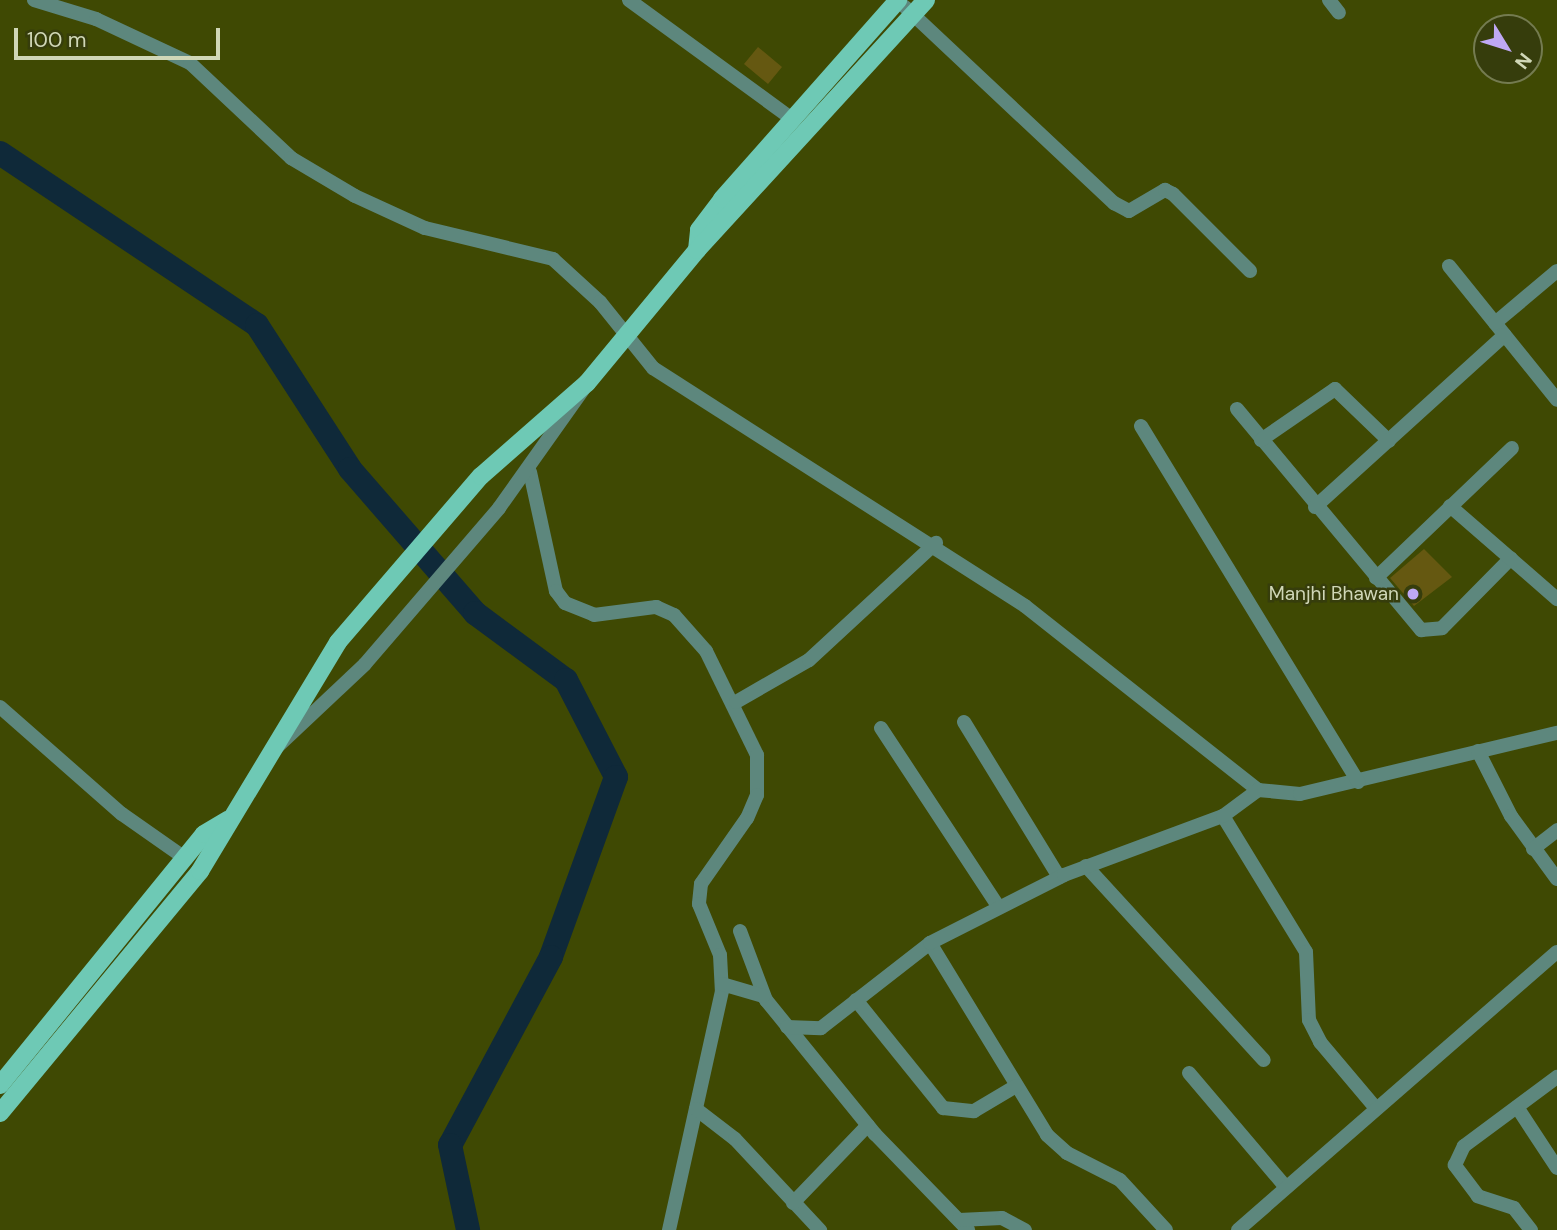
<!DOCTYPE html>
<style>
body{margin:0}
#map{position:relative;width:1557px;height:1230px;overflow:hidden;background:#3f4903;font-family:"DM Sans",sans-serif}
div>[style]{position:absolute}
.river>*{height:24px;margin:-12px;padding:0 12px;transform-origin:12px;border-radius:12px;background:#0f2939}
.building>*{inset:0;background:#655811}
.minor>*{height:14px;margin:-7px;padding:0 7px;transform-origin:7px;border-radius:7px;background:#5d877d}
.primary>*{height:18px;margin:-9px;padding:0 9px;transform-origin:9px;border-radius:9px;background:#6ec9b5}
.dots>*{width:19px;height:19px;translate:-50% -50%;box-sizing:border-box;border:4px solid #363d0c;border-radius:50%}
span{translate:-50% -50%;white-space:nowrap;text-align:center;line-height:1.15;-webkit-text-stroke:5px #363d0c;paint-order:stroke}
.poi-label{font-size:19px;color:#d0d7b7}
.right{translate:-100% -50%;text-align:right}
.north{position:absolute;left:1473px;top:14px;width:70px;height:70px;box-sizing:border-box;background:#363d0c;border:2px solid #747b50;border-radius:50%;rotate:128deg;font-size:19px;font-weight:700;line-height:28px;text-align:center;color:#d0d7b7}
.north::after{content:'';display:block;margin:auto;width:24px;height:32px;background:#bfa8f4;clip-path:polygon(50% 0,100% 100%,50% 72%,0 100%)}
.scale{position:absolute;left:14px;top:28px;width:206px;height:32px;box-sizing:border-box;border:4px solid #d0d7b7;border-top:0;padding-left:9px;font-size:21px;line-height:24px;white-space:nowrap;color:#d0d7b7;-webkit-text-stroke:5px #363d0c;paint-order:stroke}
</style>
<div id="map">
<div class="river">
<i style="left:0;top:153px;width:309px;rotate:33.8deg"></i>
<i style="left:257px;top:325px;width:171px;rotate:57.1deg"></i>
<i style="left:350px;top:469px;width:191px;rotate:49deg"></i>
<i style="left:475px;top:613px;width:113px;rotate:36.4deg"></i>
<i style="left:566px;top:680px;width:109px;rotate:62.7deg"></i>
<i style="left:616px;top:777px;width:191px;rotate:109.9deg"></i>
<i style="left:551px;top:957px;width:213px;rotate:118.2deg"></i>
<i style="left:450px;top:1145px;width:87px;rotate:78deg"></i>
</div>
<div class="building">
<i style="clip-path:polygon(758px 47px,782px 67px,768px 84px,744px 64px)"></i>
<i style="clip-path:polygon(1424px 549px,1452px 577px,1414px 606px,1390px 578px)"></i>
</div>
<div class="minor">
<i style="left:34px;top:0;width:65px;rotate:17deg"></i>
<i style="left:96px;top:19px;width:104px;rotate:25.1deg"></i>
<i style="left:190px;top:63px;width:139px;rotate:43.2deg"></i>
<i style="left:291px;top:158px;width:74px;rotate:30.7deg"></i>
<i style="left:355px;top:196px;width:77px;rotate:24.6deg"></i>
<i style="left:425px;top:228px;width:132px;rotate:13.6deg"></i>
<i style="left:553px;top:259px;width:64px;rotate:42.5deg"></i>
<i style="left:600px;top:302px;width:85px;rotate:51.2deg"></i>
<i style="left:653px;top:368px;width:442px;rotate:32.6deg"></i>
<i style="left:1025px;top:606px;width:297px;rotate:38.3deg"></i>
<i style="left:1258px;top:790px;width:42px;rotate:5.4deg"></i>
<i style="left:1300px;top:794px;width:264px;rotate:-13.4deg"></i>
<i style="left:629px;top:0;width:200px;rotate:36.1deg"></i>
<i style="left:1329px;top:0;width:16px;rotate:52deg"></i>
<i style="left:905px;top:7px;width:287px;rotate:43.2deg"></i>
<i style="left:1114px;top:203px;width:17px;rotate:28deg"></i>
<i style="left:1129px;top:211px;width:42px;rotate:-30.3deg"></i>
<i style="left:1165px;top:190px;width:9px;rotate:27deg"></i>
<i style="left:1173px;top:194px;width:109px;rotate:45deg"></i>
<i style="left:1449px;top:266px;width:172px;rotate:51.1deg"></i>
<i style="left:1495px;top:323px;width:81px;rotate:-40deg"></i>
<i style="left:1237px;top:409px;width:288px;rotate:50.2deg"></i>
<i style="left:1421px;top:630px;width:21px;rotate:-5deg"></i>
<i style="left:1442px;top:628px;width:98px;rotate:-45.4deg"></i>
<i style="left:1141px;top:426px;width:417px;rotate:58.6deg"></i>
<i style="left:1261px;top:440px;width:90px;rotate:-34.6deg"></i>
<i style="left:1335px;top:389px;width:75px;rotate:43.9deg"></i>
<i style="left:530px;top:472px;width:122px;rotate:77.7deg"></i>
<i style="left:556px;top:591px;width:15px;rotate:53deg"></i>
<i style="left:565px;top:603px;width:31px;rotate:22deg"></i>
<i style="left:594px;top:615px;width:63px;rotate:-7.4deg"></i>
<i style="left:656px;top:607px;width:20px;rotate:24deg"></i>
<i style="left:674px;top:615px;width:48px;rotate:48.4deg"></i>
<i style="left:706px;top:651px;width:116px;rotate:63.9deg"></i>
<i style="left:757px;top:755px;width:40px;rotate:90deg"></i>
<i style="left:757px;top:795px;width:25px;rotate:113deg"></i>
<i style="left:747px;top:818px;width:80px;rotate:124.9deg"></i>
<i style="left:701px;top:884px;width:20px;rotate:96deg"></i>
<i style="left:699px;top:904px;width:55px;rotate:67.6deg"></i>
<i style="left:720px;top:955px;width:36px;rotate:87deg"></i>
<i style="left:722px;top:991px;width:245px;rotate:102.5deg"></i>
<i style="left:1450px;top:506px;width:142px;rotate:41deg"></i>
<i style="left:1315px;top:507px;width:256px;rotate:-42.2deg"></i>
<i style="left:1376px;top:578px;width:188px;rotate:-43.7deg"></i>
<i style="left:736px;top:702px;width:84px;rotate:-29.9deg"></i>
<i style="left:809px;top:660px;width:173px;rotate:-42.7deg"></i>
<i style="left:0;top:707px;width:162px;rotate:41.3deg"></i>
<i style="left:122px;top:814px;width:78px;rotate:35.1deg"></i>
<i style="left:964px;top:722px;width:182px;rotate:58.5deg"></i>
<i style="left:881px;top:728px;width:213px;rotate:56.7deg"></i>
<i style="left:276px;top:748px;width:122px;rotate:-43.3deg"></i>
<i style="left:365px;top:664px;width:206px;rotate:-49.3deg"></i>
<i style="left:499px;top:508px;width:145px;rotate:-54.6deg"></i>
<i style="left:1478px;top:751px;width:73px;rotate:63.1deg"></i>
<i style="left:1511px;top:816px;width:78px;rotate:53.9deg"></i>
<i style="left:1223px;top:816px;width:159px;rotate:58.6deg"></i>
<i style="left:1306px;top:952px;width:68px;rotate:87.5deg"></i>
<i style="left:1309px;top:1020px;width:25px;rotate:63deg"></i>
<i style="left:1320px;top:1042px;width:85px;rotate:49.8deg"></i>
<i style="left:1533px;top:849px;width:31px;rotate:-38deg"></i>
<i style="left:1086px;top:866px;width:263px;rotate:47.5deg"></i>
<i style="left:740px;top:931px;width:74px;rotate:69.4deg"></i>
<i style="left:766px;top:1000px;width:173px;rotate:50.9deg"></i>
<i style="left:875px;top:1134px;width:134px;rotate:45.9deg"></i>
<i style="left:930px;top:943px;width:225px;rotate:58.6deg"></i>
<i style="left:1047px;top:1135px;width:27px;rotate:42deg"></i>
<i style="left:1067px;top:1153px;width:59px;rotate:27deg"></i>
<i style="left:1120px;top:1180px;width:68px;rotate:47.4deg"></i>
<i style="left:722px;top:984px;width:43px;rotate:16.3deg"></i>
<i style="left:856px;top:1000px;width:139px;rotate:51.1deg"></i>
<i style="left:943px;top:1108px;width:31px;rotate:6deg"></i>
<i style="left:974px;top:1111px;width:49px;rotate:-30.8deg"></i>
<i style="left:787px;top:1027px;width:34px;rotate:2deg"></i>
<i style="left:821px;top:1028px;width:138px;rotate:-37.9deg"></i>
<i style="left:930px;top:943px;width:150px;rotate:-26.9deg"></i>
<i style="left:1064px;top:875px;width:170px;rotate:-20.4deg"></i>
<i style="left:1223px;top:816px;width:44px;rotate:-36.6deg"></i>
<i style="left:1189px;top:1073px;width:148px;rotate:49.7deg"></i>
<i style="left:1517px;top:1107px;width:73px;rotate:56.7deg"></i>
<i style="left:696px;top:1109px;width:49px;rotate:37.6deg"></i>
<i style="left:735px;top:1139px;width:125px;rotate:47deg"></i>
<i style="left:793px;top:1203px;width:108px;rotate:-46.1deg"></i>
<i style="left:959px;top:1220px;width:43px;rotate:-2.7deg"></i>
<i style="left:1002px;top:1218px;width:26px;rotate:28deg"></i>
<i style="left:1238px;top:1230px;width:423px;rotate:-41.1deg"></i>
<i style="left:1531px;top:1230px;width:28px;rotate:-128deg"></i>
<i style="left:1514px;top:1208px;width:38px;rotate:-162deg"></i>
<i style="left:1478px;top:1196px;width:39px;rotate:-127deg"></i>
<i style="left:1455px;top:1165px;width:21px;rotate:-65deg"></i>
<i style="left:1464px;top:1146px;width:116px;rotate:-36.6deg"></i>
</div>
<div class="primary">
<i style="left:697px;top:250px;width:20px;rotate:-84deg"></i>
<i style="left:699px;top:230px;width:39px;rotate:-53deg"></i>
<i style="left:722px;top:199px;width:266px;rotate:-48.5deg"></i>
<i style="left:0;top:1085px;width:323px;rotate:-50.9deg"></i>
<i style="left:204px;top:834px;width:27px;rotate:-31deg"></i>
<i style="left:0;top:1113px;width:314px;rotate:-50.4deg"></i>
<i style="left:200px;top:871px;width:267px;rotate:-58.9deg"></i>
<i style="left:338px;top:642px;width:219px;rotate:-49.3deg"></i>
<i style="left:481px;top:476px;width:141px;rotate:-41.3deg"></i>
<i style="left:587px;top:383px;width:173px;rotate:-50.4deg"></i>
<i style="left:697px;top:250px;width:339px;rotate:-47.5deg"></i>
</div>
<div class="dots">
<i style="left:1413px;top:594px;background:#bfa8f4"></i>
</div>
<div class="poi-label">
<span class="right" style="left:1399px;top:594px">Manjhi Bhawan</span>
</div>
<div class="north">N</div>
<div class="scale">100 m</div>
</div>
